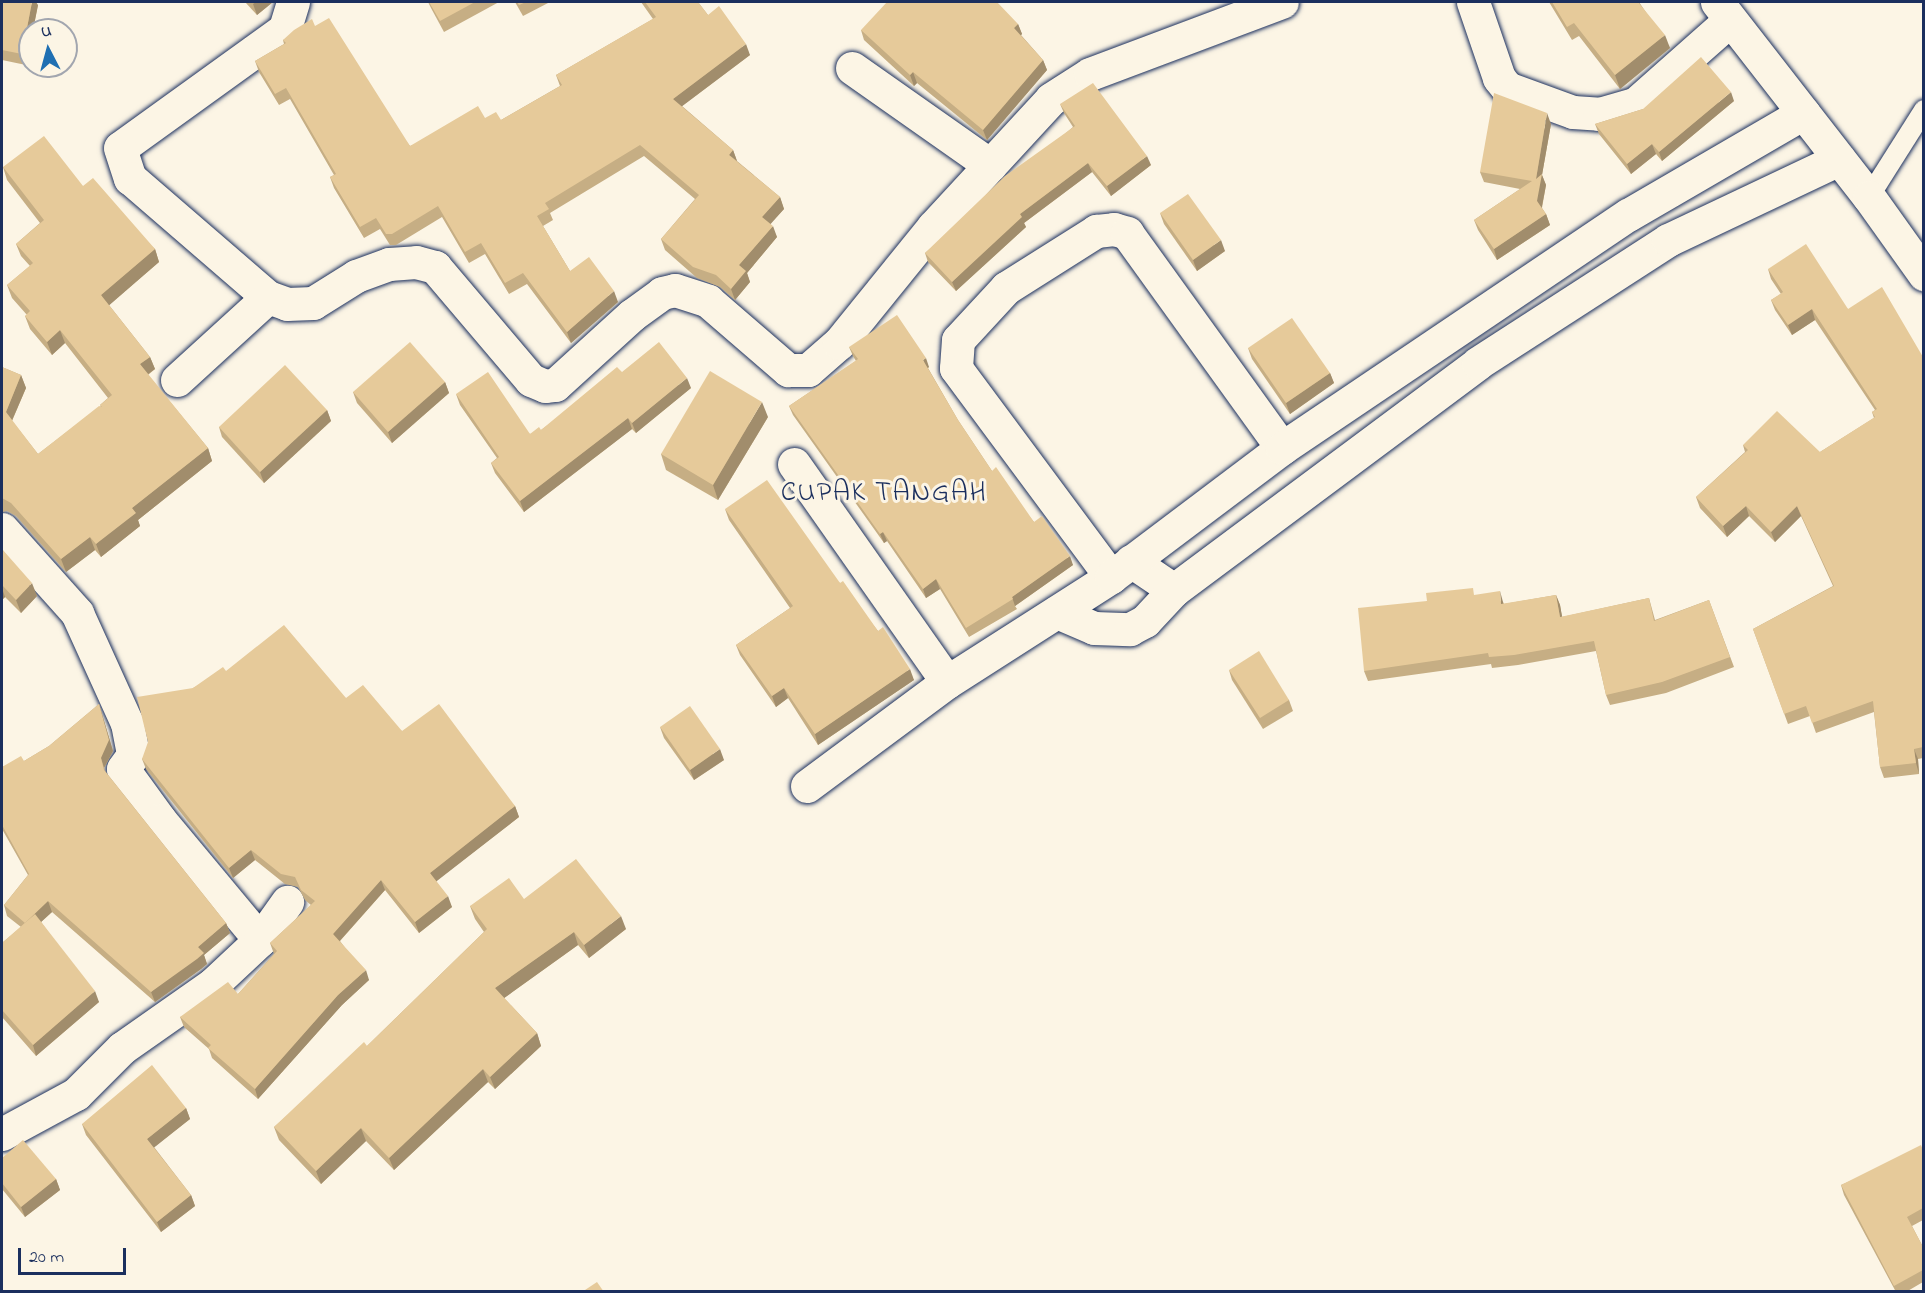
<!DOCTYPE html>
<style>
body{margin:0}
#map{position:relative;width:1925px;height:1293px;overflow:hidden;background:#fcf5e5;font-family:"Indie Flower",sans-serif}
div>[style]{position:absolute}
.roads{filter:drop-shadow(0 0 2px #1b2f5e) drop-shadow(0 0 2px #1b2f5e)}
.lane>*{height:20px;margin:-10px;padding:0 10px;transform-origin:10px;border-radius:10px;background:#fcf5e5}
.street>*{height:33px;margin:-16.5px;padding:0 16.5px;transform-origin:16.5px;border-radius:16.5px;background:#fcf5e5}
.secondary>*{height:33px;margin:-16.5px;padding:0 16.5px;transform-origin:16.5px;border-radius:16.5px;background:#fcf5e5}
.wall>*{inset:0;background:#c6ae84}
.shaded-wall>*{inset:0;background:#a18d6c}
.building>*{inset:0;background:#e6ca9a}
span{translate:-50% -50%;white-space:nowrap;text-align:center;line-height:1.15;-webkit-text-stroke:6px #fcf5e5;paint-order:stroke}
.quarter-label{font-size:28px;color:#1b2f5e;letter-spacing:1.5px}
.frame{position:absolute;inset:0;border:3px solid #1b2f5e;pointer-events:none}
.north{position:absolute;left:18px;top:18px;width:60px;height:60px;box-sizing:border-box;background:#fcf5e5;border:2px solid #a2a6af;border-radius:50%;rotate:354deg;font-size:16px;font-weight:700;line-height:24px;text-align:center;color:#1b2f5e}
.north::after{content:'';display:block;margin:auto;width:21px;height:27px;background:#1f6fb2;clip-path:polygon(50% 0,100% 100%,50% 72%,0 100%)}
.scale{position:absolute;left:18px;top:1248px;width:108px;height:27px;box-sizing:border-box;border:3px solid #1b2f5e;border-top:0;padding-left:8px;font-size:18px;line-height:21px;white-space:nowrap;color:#1b2f5e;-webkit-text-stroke:4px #fcf5e5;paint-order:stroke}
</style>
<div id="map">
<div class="roads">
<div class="lane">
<i style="left:1869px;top:197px;width:103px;rotate:-57.7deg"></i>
</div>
<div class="street">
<i style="left:293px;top:2px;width:28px;rotate:107deg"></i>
<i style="left:285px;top:29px;width:203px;rotate:144.2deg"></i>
<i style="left:120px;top:148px;width:32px;rotate:72deg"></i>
<i style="left:130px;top:178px;width:182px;rotate:40.8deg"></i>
<i style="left:268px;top:297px;width:20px;rotate:20deg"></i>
<i style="left:287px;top:304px;width:26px;rotate:-2deg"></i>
<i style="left:313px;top:303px;width:51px;rotate:-32.1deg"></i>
<i style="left:356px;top:276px;width:35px;rotate:-20deg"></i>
<i style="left:389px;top:264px;width:27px;rotate:-4deg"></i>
<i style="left:416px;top:262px;width:20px;rotate:15deg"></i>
<i style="left:435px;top:267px;width:148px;rotate:49.7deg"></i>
<i style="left:531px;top:380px;width:15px;rotate:23deg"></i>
<i style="left:545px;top:386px;width:10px;rotate:-6deg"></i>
<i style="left:555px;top:385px;width:104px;rotate:-42.3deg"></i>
<i style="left:632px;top:315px;width:37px;rotate:-36deg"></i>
<i style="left:662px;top:293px;width:13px;rotate:-13deg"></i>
<i style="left:675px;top:290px;width:35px;rotate:18deg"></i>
<i style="left:708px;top:301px;width:106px;rotate:40.8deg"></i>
<i style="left:788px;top:370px;width:20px"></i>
<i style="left:808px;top:370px;width:41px;rotate:-41.1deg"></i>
<i style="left:839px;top:343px;width:149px;rotate:-51deg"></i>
<i style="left:933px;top:227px;width:174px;rotate:-47.3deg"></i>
<i style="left:1051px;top:99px;width:46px;rotate:-32.7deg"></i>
<i style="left:1090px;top:74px;width:205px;rotate:-20.6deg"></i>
<i style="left:1473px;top:2px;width:80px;rotate:71.1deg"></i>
<i style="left:1499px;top:78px;width:13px;rotate:51deg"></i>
<i style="left:1507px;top:88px;width:70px;rotate:20deg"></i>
<i style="left:1573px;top:112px;width:26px;rotate:4deg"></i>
<i style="left:1599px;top:114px;width:37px;rotate:-16deg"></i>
<i style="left:1635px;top:104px;width:127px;rotate:-41.5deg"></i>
<i style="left:852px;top:68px;width:169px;rotate:35.1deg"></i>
<i style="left:177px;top:380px;width:123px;rotate:-42.4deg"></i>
<i style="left:794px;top:464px;width:266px;rotate:54.9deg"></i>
<i style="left:2px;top:529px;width:113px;rotate:48.2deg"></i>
<i style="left:77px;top:613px;width:121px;rotate:65.6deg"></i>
<i style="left:127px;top:723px;width:33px;rotate:79deg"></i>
<i style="left:133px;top:755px;width:17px;rotate:126deg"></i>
<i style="left:123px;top:769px;width:63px;rotate:54deg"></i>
<i style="left:160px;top:820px;width:156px;rotate:50.2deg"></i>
<i style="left:1131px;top:561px;width:52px;rotate:34deg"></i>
<i style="left:1174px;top:590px;width:379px;rotate:-36.7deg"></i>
<i style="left:1478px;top:363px;width:226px;rotate:-32.9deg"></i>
<i style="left:1668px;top:240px;width:189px;rotate:-25.3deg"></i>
<i style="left:1111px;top:577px;width:260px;rotate:-126.6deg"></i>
<i style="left:956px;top:368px;width:28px;rotate:-86deg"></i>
<i style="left:958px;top:340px;width:71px;rotate:-47.3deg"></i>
<i style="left:1006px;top:288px;width:107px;rotate:-32.3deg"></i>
<i style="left:1096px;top:231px;width:18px;rotate:-6deg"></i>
<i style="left:1114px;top:229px;width:14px;rotate:17deg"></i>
<i style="left:1127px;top:233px;width:265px;rotate:54.2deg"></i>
<i style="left:1057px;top:612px;width:40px;rotate:23.4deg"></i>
<i style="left:1094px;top:628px;width:36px;rotate:2deg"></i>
<i style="left:1130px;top:629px;width:17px;rotate:-28deg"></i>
<i style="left:1145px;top:621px;width:42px;rotate:-46.9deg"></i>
<i style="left:807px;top:786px;width:174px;rotate:-36.6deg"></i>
<i style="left:947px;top:682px;width:195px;rotate:-32.6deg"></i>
<i style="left:1111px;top:577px;width:214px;rotate:-37deg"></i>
<i style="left:1282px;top:448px;width:417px;rotate:-34deg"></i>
<i style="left:1628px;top:215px;width:203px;rotate:-30.2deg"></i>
<i style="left:2px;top:1134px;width:84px;rotate:-28.4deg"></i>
<i style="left:76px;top:1094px;width:65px;rotate:-45deg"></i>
<i style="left:122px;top:1048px;width:111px;rotate:-35.1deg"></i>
<i style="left:213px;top:984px;width:64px;rotate:-43.1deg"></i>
<i style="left:260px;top:940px;width:47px;rotate:-54.6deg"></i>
</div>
<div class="secondary">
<i style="left:1717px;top:2px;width:247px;rotate:52.1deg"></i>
<i style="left:1869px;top:197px;width:95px;rotate:54.5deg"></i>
</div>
</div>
<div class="wall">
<i style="clip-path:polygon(2px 2px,38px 5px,26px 65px,2px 60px)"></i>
<i style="clip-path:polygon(245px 2px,273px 2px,257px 15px)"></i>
<i style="clip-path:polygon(428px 2px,499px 2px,444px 32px,431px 8px)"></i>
<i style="clip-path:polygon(515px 2px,550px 2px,523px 16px)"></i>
<i style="clip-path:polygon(641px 2px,698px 2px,708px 15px,750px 55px,682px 106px,733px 150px,737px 161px,780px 197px,784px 209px,770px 224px,777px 237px,747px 273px,750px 282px,735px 300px,720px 287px,697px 278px,665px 250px,661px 239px,695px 199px,644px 156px,550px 213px,553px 220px,543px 226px,570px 271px,618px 302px,571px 343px,527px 284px,509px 294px,485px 254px,469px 263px,442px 217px,396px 245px,390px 245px,380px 229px,364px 238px,334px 188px,330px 177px,334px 175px,290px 99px,279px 105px,259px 72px,255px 61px,284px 44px,283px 40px,315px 26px,410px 146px,485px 118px,501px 120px,560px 86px,556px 75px,653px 19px)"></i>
<i style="clip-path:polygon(1549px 2px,1639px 2px,1670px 48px,1620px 89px,1579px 36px,1572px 40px)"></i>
<i style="clip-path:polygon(1018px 24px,1022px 34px,1021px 35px,1043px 60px,1047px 70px,987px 140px,917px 83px,914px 86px,864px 40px,861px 30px)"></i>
<i style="clip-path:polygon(1734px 101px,1662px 161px,1656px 154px,1631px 174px,1599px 134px,1595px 124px,1643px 109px)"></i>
<i style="clip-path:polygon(1060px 104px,1151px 165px,1111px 196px,1092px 172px,1024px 223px,1026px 227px,956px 291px,928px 262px,925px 253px,1073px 127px,1064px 113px)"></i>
<i style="clip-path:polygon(1551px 124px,1542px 175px,1546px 185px,1542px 208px,1546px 214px,1550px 225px,1497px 260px,1478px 230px,1474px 220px,1520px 189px,1484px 182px,1480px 172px)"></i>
<i style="clip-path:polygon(3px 167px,83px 186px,155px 249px,159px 262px,109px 305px,150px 357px,155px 369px,148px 375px,208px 448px,212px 461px,138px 520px,140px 526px,101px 557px,95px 550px,66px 572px,16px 516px,7px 511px,2px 512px,2px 367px,21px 375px,26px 388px,12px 421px,38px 454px,101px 406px,100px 405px,108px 398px,65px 343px,52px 355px,30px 329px,25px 316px,27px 315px,12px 298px,7px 285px,30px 266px,21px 256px,16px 244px,40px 223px,7px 180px)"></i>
<i style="clip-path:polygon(1160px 213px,1225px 251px,1197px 271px,1164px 224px)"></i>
<i style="clip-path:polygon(1768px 269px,1848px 309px,1923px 357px,1923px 758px,1918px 759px,1919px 774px,1884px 778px,1880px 767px,1874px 712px,1816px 733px,1810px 716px,1788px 724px,1753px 629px,1833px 586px,1801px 516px,1775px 542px,1749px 516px,1727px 537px,1700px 508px,1696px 497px,1745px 452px,1743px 445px,1820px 452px,1874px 418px,1872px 412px,1875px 410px,1815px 320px,1792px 335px,1775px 310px,1771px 300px,1781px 294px,1771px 279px)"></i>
<i style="clip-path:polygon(849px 347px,929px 367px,928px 368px,958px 420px,992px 471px,1034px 522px,1073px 565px,1015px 606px,1017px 609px,969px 637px,940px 589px,926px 598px,887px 541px,884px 543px,793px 415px,789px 406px,856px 361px,853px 356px)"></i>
<i style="clip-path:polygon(1248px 348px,1330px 373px,1334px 383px,1290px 414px,1252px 359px)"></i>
<i style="clip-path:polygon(622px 372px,691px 388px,636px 433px,632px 429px,524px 512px,495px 473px,491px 463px,497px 458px,460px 405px,456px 394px,530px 434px,541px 430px)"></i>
<i style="clip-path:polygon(445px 382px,449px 393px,392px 443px,357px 403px,353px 392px)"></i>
<i style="clip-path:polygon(327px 410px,331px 421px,264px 483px,222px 437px,219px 427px)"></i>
<i style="clip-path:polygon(768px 417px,718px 500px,666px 470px,661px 454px)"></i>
<i style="clip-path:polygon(725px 509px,840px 583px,878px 631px,914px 680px,818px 745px,788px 698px,776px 707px,740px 655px,736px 645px,790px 608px,729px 520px)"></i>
<i style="clip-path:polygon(2px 549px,37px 596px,21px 613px,5px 597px,2px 600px)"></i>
<i style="clip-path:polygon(1476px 595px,1503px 602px,1504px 604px,1556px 595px,1560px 605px,1562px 617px,1649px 598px,1655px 620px,1709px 600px,1734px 667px,1666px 693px,1610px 705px,1606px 695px,1596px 651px,1518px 665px,1492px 668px,1491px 664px,1368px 681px,1364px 671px,1427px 601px)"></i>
<i style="clip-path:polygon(1229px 670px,1289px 700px,1293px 711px,1263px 729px,1232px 680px)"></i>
<i style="clip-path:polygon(226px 671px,346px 698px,402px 731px,515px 806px,519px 817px,436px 881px,452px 907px,419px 933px,385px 890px,340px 941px,369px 980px,342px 1005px,258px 1099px,212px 1058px,209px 1049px,184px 1027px,180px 1017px,238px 994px,274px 954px,270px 943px,311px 905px,305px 900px,298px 887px,285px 884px,255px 860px,233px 878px,146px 769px,142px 759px,193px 688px)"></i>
<i style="clip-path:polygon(99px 704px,113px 751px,104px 768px,105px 771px,226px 923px,230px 933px,204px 955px,207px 964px,201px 969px,155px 1002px,52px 912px,41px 922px,99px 1002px,36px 1056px,2px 1017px,2px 943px,21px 927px,7px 916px,4px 905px,28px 875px,2px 829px,2px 767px,24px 761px,49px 746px)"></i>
<i style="clip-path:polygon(660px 727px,724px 760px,694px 780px,664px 738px)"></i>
<i style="clip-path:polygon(524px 899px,626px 929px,589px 958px,578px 945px,504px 998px,537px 1033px,541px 1046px,495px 1089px,488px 1082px,394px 1170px,366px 1141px,321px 1184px,279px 1140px,274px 1127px,367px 1046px,484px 932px,475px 919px,470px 906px)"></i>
<i style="clip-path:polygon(186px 1108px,190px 1119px,154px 1147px,191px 1195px,195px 1206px,161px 1232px,86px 1135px,82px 1124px)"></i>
<i style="clip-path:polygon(1923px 1150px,1923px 1220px,1912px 1226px,1923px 1247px,1923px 1282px,1906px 1292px,1896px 1292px,1844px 1195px,1841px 1185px)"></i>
<i style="clip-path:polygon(2px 1158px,56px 1179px,60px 1190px,25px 1217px,2px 1189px)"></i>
</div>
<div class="shaded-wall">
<i style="clip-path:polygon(32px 2px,36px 2px,38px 5px,33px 30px,30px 30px,30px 45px,26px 65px,22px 54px)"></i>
<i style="clip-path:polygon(256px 2px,273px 2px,257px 15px,253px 4px)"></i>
<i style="clip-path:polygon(1018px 24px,1022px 34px,1018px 38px,1014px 28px)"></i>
<i style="clip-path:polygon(1665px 35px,1670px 48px,1620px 89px,1615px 75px)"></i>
<i style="clip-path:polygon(746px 44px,750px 55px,677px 110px,673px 99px)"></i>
<i style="clip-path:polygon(1043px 60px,1047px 70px,987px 140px,983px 130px)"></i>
<i style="clip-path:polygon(913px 72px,917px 83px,914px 86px,910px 75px)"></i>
<i style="clip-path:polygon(1731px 92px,1734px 101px,1662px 161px,1659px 152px)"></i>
<i style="clip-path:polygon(1547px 113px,1551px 124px,1542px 175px,1546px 185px,1541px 211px,1537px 201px,1536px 179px)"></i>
<i style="clip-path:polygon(1652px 144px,1656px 154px,1631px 174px,1627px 164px)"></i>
<i style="clip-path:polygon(733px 150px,737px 161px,729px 155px)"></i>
<i style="clip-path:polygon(1147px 156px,1151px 165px,1111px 196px,1107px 186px)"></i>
<i style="clip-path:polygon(1088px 163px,1092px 172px,1024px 223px,1026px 227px,956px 291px,952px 282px,1020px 214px)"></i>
<i style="clip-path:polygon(780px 197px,784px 209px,767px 228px,762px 217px)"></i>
<i style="clip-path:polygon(1546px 214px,1550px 225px,1497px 260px,1494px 249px)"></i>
<i style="clip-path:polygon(773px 226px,777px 237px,747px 273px,750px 282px,735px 300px,731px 289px,739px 265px)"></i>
<i style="clip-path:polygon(1221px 240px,1225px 251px,1197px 271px,1193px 260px)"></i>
<i style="clip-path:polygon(155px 249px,159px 262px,106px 308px,101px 295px)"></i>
<i style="clip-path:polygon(614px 291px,618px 302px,571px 343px,567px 332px)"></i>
<i style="clip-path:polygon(1812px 309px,1815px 320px,1792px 335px,1788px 325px)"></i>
<i style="clip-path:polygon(60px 330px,65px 343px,52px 355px,47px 342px)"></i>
<i style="clip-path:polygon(150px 357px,155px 369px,144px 377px,140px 364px)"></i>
<i style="clip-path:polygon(926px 358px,929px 367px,926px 369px,923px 360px)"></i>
<i style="clip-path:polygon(1330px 373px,1334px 383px,1290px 414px,1286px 403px)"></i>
<i style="clip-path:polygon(21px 375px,26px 388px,10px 425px,6px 412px)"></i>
<i style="clip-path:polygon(687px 378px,691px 388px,636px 433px,632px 423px)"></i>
<i style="clip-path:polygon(445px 382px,449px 393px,392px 443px,388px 432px)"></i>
<i style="clip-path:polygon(762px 402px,768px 417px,718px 500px,713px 485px)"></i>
<i style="clip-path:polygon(327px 410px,331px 421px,264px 483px,260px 472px)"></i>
<i style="clip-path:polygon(628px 418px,632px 429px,524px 512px,520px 501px)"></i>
<i style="clip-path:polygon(208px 448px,212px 461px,138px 520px,140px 526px,101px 557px,96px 544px,132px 508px)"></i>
<i style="clip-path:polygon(1746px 506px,1749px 516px,1727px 537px,1723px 526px)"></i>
<i style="clip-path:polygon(1797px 506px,1801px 516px,1775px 542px,1771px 532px)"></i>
<i style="clip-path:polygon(883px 532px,887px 541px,884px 543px,880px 534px)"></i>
<i style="clip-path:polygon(90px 537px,95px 550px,66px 572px,61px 559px)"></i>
<i style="clip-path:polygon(1070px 556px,1073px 565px,1015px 606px,1012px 597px)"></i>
<i style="clip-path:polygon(936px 579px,940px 589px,926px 598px,923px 589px)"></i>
<i style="clip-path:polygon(32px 583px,37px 596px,21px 613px,16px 600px)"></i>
<i style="clip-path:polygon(2px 588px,5px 597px,2px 600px)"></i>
<i style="clip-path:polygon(1500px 591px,1503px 602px,1505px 615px,1501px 604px)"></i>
<i style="clip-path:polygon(1556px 595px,1560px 605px,1564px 627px,1560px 617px)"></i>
<i style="clip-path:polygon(910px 669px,914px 680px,818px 745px,815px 734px)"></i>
<i style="clip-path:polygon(784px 688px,788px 698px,776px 707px,772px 696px)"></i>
<i style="clip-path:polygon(99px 704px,113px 751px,104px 768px,108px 780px,101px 758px)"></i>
<i style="clip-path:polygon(720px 749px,724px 760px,694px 780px,690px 770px)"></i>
<i style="clip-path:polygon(1914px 749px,1918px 759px,1919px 774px,1916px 763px)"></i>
<i style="clip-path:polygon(515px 806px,519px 817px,433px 884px,430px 873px)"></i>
<i style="clip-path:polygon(251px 850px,255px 860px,233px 878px,229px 868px)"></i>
<i style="clip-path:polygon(381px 880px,385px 890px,337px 944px,333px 934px)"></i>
<i style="clip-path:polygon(448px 896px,452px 907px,419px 933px,415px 922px)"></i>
<i style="clip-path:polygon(48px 901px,52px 912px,29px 933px,25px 923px)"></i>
<i style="clip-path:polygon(621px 916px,626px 929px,589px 958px,584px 945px)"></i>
<i style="clip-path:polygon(226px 923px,230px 933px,204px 955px,207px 964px,201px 969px,155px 1002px,151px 992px,198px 947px)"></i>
<i style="clip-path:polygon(574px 932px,578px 945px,500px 1001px,495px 988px)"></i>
<i style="clip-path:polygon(366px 970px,369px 980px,342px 1005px,258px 1099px,255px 1089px,338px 995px)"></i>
<i style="clip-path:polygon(95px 991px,99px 1002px,36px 1056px,33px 1045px)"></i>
<i style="clip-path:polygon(537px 1033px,541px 1046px,495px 1089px,490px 1077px)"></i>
<i style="clip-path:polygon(483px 1069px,488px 1082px,394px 1170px,389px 1158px)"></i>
<i style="clip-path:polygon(186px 1108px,190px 1119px,151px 1150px,147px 1139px)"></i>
<i style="clip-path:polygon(361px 1128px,366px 1141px,321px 1184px,316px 1171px)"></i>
<i style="clip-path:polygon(56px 1179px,60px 1190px,25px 1217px,21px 1207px)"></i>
<i style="clip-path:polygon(191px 1195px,195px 1206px,161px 1232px,157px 1222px)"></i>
</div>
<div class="building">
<i style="clip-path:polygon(2px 2px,32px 2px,22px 54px,2px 50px)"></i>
<i style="clip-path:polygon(429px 2px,475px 2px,440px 21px)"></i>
<i style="clip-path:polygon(517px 2px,526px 2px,519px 5px)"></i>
<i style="clip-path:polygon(645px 2px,698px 2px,708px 15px,719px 6px,746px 44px,673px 99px,733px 150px,729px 155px,780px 197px,762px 217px,773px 226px,739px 265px,746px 271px,731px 289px,716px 275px,693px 267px,661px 239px,699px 195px,640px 145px,545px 203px,549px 209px,537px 216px,570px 271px,589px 257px,614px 291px,567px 332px,523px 273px,505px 283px,481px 243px,465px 252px,438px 206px,392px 234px,386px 234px,376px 218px,360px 227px,330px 177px,336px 174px,286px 88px,275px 94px,255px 61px,286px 43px,283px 40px,294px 30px,312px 19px,315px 26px,329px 18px,410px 146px,478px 106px,485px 118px,496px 112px,501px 120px,562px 85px,556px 75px,656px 17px)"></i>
<i style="clip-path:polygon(887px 2px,997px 2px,1018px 24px,1014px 28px,1043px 60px,983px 130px,913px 72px,910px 75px,861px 30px)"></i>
<i style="clip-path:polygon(1552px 2px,1638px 2px,1665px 35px,1615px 75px,1574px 23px,1567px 27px)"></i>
<i style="clip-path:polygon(1701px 57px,1731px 92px,1659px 152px,1652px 144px,1627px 164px,1595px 124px,1643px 109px)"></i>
<i style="clip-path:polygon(1093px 83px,1147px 156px,1107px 186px,1088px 163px,1020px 214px,1022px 217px,952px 282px,925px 253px,1005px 176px,1075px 126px,1060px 104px)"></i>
<i style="clip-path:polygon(1494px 93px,1547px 113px,1536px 179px,1542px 174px,1537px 201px,1546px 214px,1494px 249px,1474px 220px,1532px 181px,1480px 172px)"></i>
<i style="clip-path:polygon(44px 136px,83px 186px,93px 178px,155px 249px,101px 295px,150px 357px,140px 364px,208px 448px,132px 508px,136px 513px,96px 544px,90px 537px,61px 559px,11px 503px,2px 498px,2px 367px,21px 375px,6px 412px,38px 454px,99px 406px,102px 407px,100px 405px,112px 395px,60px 330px,47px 342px,25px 316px,30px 311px,7px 285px,33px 263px,16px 244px,44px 220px,3px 167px)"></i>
<i style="clip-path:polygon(1188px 194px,1221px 240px,1193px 260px,1160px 213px)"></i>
<i style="clip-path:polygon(1806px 244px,1848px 309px,1882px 287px,1923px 357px,1923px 747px,1914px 749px,1916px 763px,1880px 767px,1873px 701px,1812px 723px,1806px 706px,1784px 714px,1753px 629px,1834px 586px,1797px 506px,1771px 532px,1746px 506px,1723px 526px,1696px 497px,1748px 450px,1743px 445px,1777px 411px,1820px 452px,1875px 417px,1872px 412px,1877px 409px,1812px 309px,1788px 325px,1771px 300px,1783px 292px,1768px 269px)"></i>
<i style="clip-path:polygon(897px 315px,926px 358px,923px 360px,958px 420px,992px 471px,996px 467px,1034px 522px,1042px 516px,1070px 556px,1012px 597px,1013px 599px,966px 628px,936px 579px,923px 589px,883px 532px,880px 534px,789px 406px,858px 359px,849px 347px)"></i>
<i style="clip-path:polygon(1292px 318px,1330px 373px,1286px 403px,1248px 348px)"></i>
<i style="clip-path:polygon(410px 342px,445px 382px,388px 432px,353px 392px)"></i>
<i style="clip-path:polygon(659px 342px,687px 378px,632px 423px,628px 418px,520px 501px,491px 463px,499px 457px,456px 394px,488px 372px,530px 434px,539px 427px,541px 430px,617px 367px,622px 372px)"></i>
<i style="clip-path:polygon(285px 365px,327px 410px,260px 472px,219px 427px)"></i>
<i style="clip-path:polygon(710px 371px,762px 402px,713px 485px,661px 454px)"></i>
<i style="clip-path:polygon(767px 480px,840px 583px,843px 581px,878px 631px,883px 627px,910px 669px,815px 734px,784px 688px,772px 696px,736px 645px,793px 606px,725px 509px)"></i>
<i style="clip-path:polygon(2px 549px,32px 583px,16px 600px,2px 585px)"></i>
<i style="clip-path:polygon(1473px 588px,1474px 595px,1500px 591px,1501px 604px,1556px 595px,1560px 617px,1649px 598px,1654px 621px,1709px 600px,1730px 657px,1662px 682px,1606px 695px,1594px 641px,1514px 655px,1489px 657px,1488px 653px,1364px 671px,1358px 608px,1427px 601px,1426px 593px)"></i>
<i style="clip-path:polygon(284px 625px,346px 698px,363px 685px,402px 731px,439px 704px,515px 806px,430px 873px,448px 896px,415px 922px,381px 880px,333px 934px,366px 970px,338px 995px,255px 1089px,208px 1048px,211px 1045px,180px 1017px,228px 982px,238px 994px,277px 951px,270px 943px,315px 901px,301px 890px,295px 877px,281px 874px,251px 850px,229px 868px,142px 759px,148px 742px,137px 697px,193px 688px,223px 667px,226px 671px)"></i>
<i style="clip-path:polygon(1259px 651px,1289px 700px,1260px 718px,1229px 670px)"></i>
<i style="clip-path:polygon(99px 704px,109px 740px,101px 758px,104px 770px,226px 923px,198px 947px,204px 953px,197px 959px,151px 992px,48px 901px,25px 923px,4px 905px,29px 874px,2px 825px,2px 767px,21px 756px,24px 761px,49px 746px)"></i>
<i style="clip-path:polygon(690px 706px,720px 749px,690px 770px,660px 727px)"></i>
<i style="clip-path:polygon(576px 859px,621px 916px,584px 945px,574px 932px,495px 988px,537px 1033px,490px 1077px,483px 1069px,389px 1158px,361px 1128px,316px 1171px,274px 1127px,364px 1042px,367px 1046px,487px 929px,470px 906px,509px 878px,524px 899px)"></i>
<i style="clip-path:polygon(35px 914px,95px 991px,33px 1045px,2px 1010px,2px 943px)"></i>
<i style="clip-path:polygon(152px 1065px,186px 1108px,147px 1139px,191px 1195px,157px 1222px,82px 1124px)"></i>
<i style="clip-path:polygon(23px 1140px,56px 1179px,21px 1207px,2px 1183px,2px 1158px)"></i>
<i style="clip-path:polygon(1921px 1145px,1923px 1150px,1923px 1208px,1907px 1217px,1923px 1247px,1923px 1270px,1894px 1286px,1841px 1185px)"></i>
<i style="clip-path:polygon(597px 1282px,604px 1292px,582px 1292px)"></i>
</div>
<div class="quarter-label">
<span style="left:884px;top:494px">CUPAK TANGAH</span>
</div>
<div class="frame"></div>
<div class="north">U</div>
<div class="scale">20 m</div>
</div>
